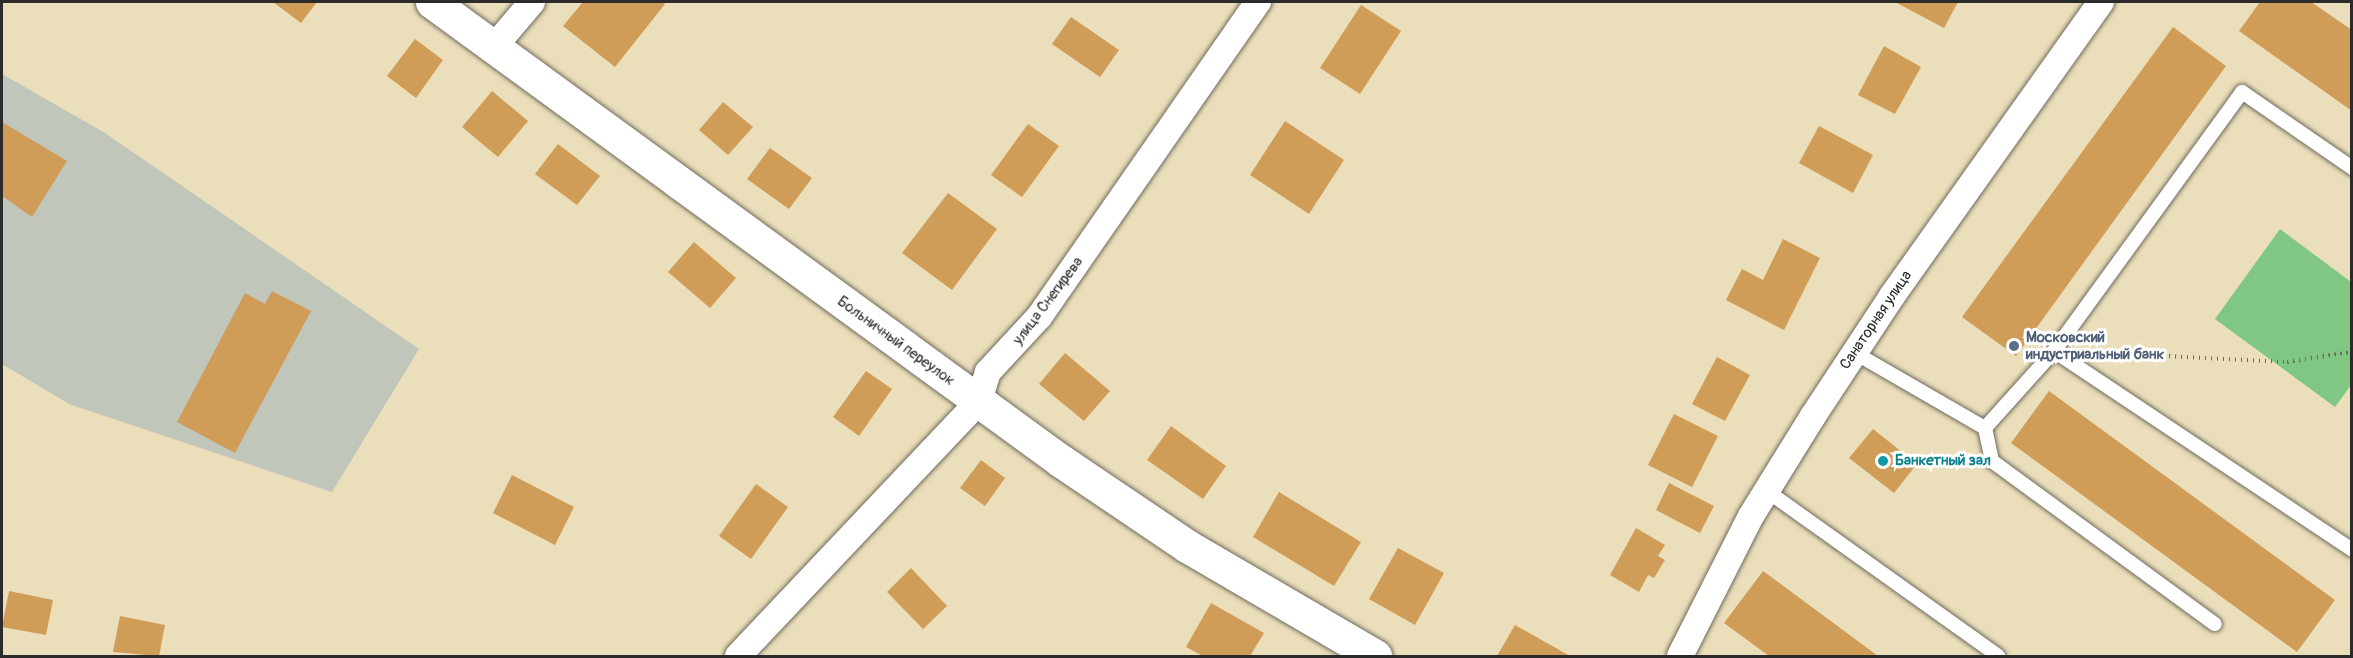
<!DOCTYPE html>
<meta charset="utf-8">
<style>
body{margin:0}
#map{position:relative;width:2353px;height:658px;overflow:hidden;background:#ebdeba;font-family:Pangolin,sans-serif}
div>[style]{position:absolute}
.industrial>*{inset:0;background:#c0c6ba}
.green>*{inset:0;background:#7fc783}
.building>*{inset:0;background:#cf9d58}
.path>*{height:4px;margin-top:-2px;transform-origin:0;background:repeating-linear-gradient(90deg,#6e6a5d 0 1.5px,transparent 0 6px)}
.roads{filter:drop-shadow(0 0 2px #6e6a5d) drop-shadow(0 0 2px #6e6a5d)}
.lane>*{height:14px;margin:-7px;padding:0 7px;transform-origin:7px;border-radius:7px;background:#fff}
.street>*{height:26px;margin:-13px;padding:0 13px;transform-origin:13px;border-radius:13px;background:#fff}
.secondary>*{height:33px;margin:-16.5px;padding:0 16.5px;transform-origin:16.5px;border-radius:16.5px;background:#fff}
.dots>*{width:16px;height:16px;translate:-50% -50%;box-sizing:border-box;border:3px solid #fff;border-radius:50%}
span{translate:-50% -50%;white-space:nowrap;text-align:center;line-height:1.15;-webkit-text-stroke:6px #fff;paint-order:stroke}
.street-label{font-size:15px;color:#2b2b2b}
.service-label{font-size:15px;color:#4e5e75;font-weight:700}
.left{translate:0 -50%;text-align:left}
.culture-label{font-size:15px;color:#0d838f;font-weight:700}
.frame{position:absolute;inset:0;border:3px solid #2b2b2b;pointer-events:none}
</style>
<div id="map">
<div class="industrial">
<i style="clip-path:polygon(2px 74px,105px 133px,419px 349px,332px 492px,69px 404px,2px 364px)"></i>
</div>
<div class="green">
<i style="clip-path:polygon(2280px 229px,2351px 282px,2351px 385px,2335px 407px,2215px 319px)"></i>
</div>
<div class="building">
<i style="clip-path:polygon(273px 2px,317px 2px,301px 23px)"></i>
<i style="clip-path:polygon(583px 2px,661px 2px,665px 4px,615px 67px,563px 26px)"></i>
<i style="clip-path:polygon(1895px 2px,1958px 2px,1944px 28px)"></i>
<i style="clip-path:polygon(2260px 2px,2311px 2px,2352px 30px,2352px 111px,2239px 31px)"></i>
<i style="clip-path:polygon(1361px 5px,1401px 31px,1360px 94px,1320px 68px)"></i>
<i style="clip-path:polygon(1071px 17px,1119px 50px,1100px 77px,1052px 44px)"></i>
<i style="clip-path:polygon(2173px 27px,2226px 66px,2016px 356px,1962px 317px)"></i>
<i style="clip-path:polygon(415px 39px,443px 60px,416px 98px,387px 76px)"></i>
<i style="clip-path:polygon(1884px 46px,1921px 67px,1895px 114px,1858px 95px)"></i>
<i style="clip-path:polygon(492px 91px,528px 121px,498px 157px,462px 127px)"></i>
<i style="clip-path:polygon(723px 102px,753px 127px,728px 155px,699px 130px)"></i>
<i style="clip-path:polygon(1285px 121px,1344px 160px,1309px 214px,1250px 175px)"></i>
<i style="clip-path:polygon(2px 122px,67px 161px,32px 217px,2px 196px)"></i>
<i style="clip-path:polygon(1028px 124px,1059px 146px,1022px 197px,991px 175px)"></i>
<i style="clip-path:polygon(1819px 126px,1873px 155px,1853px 193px,1799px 163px)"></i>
<i style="clip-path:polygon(558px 144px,600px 176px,577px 205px,535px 174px)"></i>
<i style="clip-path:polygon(770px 148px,812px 178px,789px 209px,747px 179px)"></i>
<i style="clip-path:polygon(948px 193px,997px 229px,952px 290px,902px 253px)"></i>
<i style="clip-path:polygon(1783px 239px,1820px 258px,1784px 330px,1726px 300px,1742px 269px,1763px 280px)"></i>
<i style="clip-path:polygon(694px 242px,736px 278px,710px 308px,668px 272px)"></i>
<i style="clip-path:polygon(272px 291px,311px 311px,235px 453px,177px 422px,245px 293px,265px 304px)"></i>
<i style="clip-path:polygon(1065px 353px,1110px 391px,1084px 421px,1039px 384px)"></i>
<i style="clip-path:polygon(1717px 357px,1750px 375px,1725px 421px,1692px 404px)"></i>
<i style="clip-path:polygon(866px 371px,892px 389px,859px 436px,833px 417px)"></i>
<i style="clip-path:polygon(2049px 391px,2335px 600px,2297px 652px,2011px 443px)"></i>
<i style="clip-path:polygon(1674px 414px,1718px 436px,1692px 487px,1648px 465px)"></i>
<i style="clip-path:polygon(1171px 426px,1226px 466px,1203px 499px,1147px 460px)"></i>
<i style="clip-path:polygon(1873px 429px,1917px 464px,1894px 493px,1849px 458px)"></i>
<i style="clip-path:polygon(981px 460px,1005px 478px,985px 506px,960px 488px)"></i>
<i style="clip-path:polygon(512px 475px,574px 507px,555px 545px,493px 513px)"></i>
<i style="clip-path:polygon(1669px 483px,1714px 506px,1700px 533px,1656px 510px)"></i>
<i style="clip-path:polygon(756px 484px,788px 507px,751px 559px,719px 536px)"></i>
<i style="clip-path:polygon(1279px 492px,1361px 542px,1334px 586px,1253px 537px)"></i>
<i style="clip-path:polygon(1636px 528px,1665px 545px,1658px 556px,1665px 560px,1654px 578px,1648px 575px,1639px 592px,1610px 575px)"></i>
<i style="clip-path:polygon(1398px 548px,1444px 573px,1415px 625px,1369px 599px)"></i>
<i style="clip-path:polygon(911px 568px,947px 606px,923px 629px,887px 592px)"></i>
<i style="clip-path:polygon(1763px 571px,1878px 656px,1769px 656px,1724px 623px)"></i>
<i style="clip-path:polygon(9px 591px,53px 600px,46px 635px,2px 627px)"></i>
<i style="clip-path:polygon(1211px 603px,1264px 633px,1250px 656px,1203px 656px,1186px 647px)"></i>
<i style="clip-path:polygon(120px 616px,165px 625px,159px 656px,113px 652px)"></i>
<i style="clip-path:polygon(1515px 625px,1570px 656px,1497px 656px)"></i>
</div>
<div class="path">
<i style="left:2103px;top:353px;width:184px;rotate:2.8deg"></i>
<i style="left:2287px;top:362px;width:66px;rotate:-8.7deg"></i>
</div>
<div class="roads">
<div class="lane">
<i style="left:2054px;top:351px;width:358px;rotate:33.7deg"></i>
<i style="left:1855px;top:353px;width:150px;rotate:30deg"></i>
<i style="left:1985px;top:428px;width:34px;rotate:78deg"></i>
<i style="left:1992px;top:461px;width:276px;rotate:36.2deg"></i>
<i style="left:1985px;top:428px;width:103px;rotate:-48.1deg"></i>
<i style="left:2054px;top:351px;width:320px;rotate:-54deg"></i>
<i style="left:2242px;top:92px;width:134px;rotate:34.6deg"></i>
<i style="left:1767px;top:491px;width:284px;rotate:35.5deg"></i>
</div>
<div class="street">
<i style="left:494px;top:47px;width:59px;rotate:-49.8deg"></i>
<i style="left:738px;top:656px;width:351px;rotate:-46.6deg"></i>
<i style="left:979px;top:401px;width:30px;rotate:-73deg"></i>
<i style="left:988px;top:372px;width:75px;rotate:-47.2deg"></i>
<i style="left:1039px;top:317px;width:384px;rotate:-55.2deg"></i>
<i style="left:1680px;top:656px;width:157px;rotate:-63.1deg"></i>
<i style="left:1751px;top:516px;width:118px;rotate:-58.2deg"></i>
<i style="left:1813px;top:416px;width:144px;rotate:-56.6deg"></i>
<i style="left:1892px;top:296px;width:361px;rotate:-54.6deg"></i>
</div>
<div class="secondary">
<i style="left:432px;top:2px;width:779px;rotate:36.12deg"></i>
<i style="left:1061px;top:461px;width:152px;rotate:34deg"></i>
<i style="left:1187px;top:546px;width:218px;rotate:30.3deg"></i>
</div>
</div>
<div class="dots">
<i style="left:2014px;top:346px;background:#5c6f8a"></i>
<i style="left:1883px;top:461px;background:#0f9aa8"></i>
</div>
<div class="street-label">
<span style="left:1048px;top:301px;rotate:-53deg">улица Снегирева</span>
<span style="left:1876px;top:320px;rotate:-56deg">Санаторная улица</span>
<span style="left:896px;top:341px;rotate:36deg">Больничный переулок</span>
</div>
<div class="service-label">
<span class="left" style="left:2026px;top:346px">Московский<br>индустриальный банк</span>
</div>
<div class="culture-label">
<span class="left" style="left:1895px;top:461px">Банкетный зал</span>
</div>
<div class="frame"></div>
</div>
